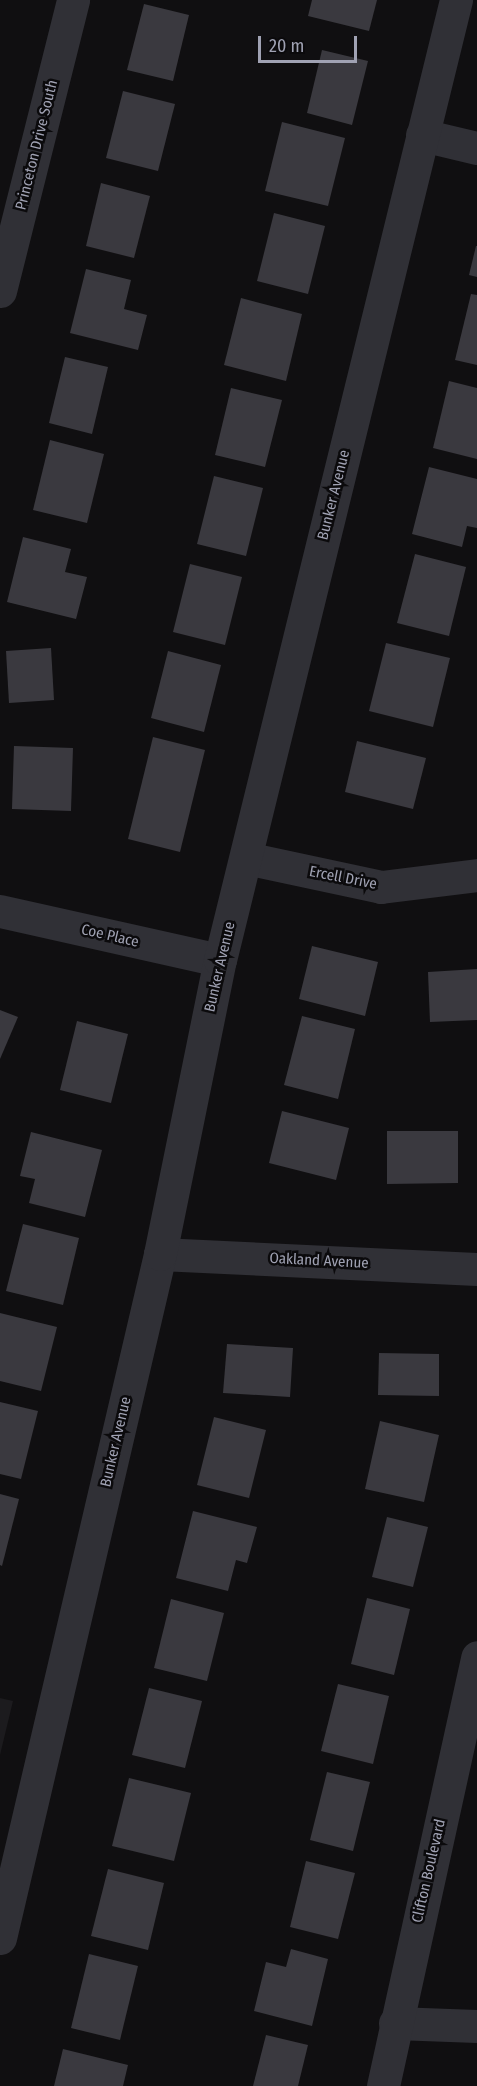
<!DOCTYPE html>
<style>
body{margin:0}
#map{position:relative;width:477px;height:2086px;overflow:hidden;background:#100f11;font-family:"Fira Sans Condensed",sans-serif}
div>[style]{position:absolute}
.built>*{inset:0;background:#1c1b1e}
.building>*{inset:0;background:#3a393f}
.street>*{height:33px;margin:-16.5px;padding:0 16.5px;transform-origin:16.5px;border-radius:16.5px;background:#303036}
span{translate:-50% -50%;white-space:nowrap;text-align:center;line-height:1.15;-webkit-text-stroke:5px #0b0a0c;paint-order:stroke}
.street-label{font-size:15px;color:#a0a2b3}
.scale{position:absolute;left:258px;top:36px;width:99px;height:27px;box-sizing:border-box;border:3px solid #a0a2b3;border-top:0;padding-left:8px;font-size:18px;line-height:21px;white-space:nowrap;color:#a0a2b3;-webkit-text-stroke:4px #0b0a0c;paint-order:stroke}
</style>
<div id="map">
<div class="built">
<i style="clip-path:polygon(0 1698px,13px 1701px,0 1755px)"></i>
</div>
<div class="building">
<i style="clip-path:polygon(312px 0,377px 0,369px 31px,308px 16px)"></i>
<i style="clip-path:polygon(144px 4px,189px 15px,173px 81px,127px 70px)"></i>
<i style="clip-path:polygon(322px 50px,368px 61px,352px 125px,307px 113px)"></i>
<i style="clip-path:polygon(123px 91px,175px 104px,158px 171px,106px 158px)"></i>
<i style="clip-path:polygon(282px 122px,345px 138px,328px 206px,265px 191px)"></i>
<i style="clip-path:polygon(101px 183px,150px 196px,134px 258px,86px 246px)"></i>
<i style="clip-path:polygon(274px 213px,325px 226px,308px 294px,257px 281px)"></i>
<i style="clip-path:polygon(476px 246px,477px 246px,477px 277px,469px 275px)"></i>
<i style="clip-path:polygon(86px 269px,131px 280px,124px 309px,147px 315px,138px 350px,70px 333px)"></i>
<i style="clip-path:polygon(471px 294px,477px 295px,477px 365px,455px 360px)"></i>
<i style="clip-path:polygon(241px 298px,302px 314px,286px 381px,224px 365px)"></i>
<i style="clip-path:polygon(65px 357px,108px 367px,92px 434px,49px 423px)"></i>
<i style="clip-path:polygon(449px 381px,477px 388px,477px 459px,433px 448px)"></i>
<i style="clip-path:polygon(231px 388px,282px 400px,265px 467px,215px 455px)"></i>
<i style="clip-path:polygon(50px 440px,104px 454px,87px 523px,33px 510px)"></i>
<i style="clip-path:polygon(429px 467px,477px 479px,477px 528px,467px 526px,462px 547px,412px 534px)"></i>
<i style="clip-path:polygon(214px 476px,263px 488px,246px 556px,197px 544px)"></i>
<i style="clip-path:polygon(23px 537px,71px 549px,65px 572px,87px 577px,76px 619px,7px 602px)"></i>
<i style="clip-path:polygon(415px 554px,466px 567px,449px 636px,397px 623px)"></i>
<i style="clip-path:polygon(190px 564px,242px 577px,225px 645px,173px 632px)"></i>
<i style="clip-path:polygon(386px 643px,450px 658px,433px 727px,369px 711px)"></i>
<i style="clip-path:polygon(51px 648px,54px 700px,9px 703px,6px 651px)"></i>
<i style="clip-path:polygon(168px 651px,221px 665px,204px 732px,151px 718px)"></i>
<i style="clip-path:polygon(153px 737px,205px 750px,180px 852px,128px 839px)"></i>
<i style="clip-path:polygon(357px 741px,426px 758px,413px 809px,345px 792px)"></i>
<i style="clip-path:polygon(14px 746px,73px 748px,71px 811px,12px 809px)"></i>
<i style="clip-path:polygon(312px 946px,378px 962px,365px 1016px,299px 999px)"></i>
<i style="clip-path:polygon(477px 969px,477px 1020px,430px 1022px,428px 972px)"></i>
<i style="clip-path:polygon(0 1010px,18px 1017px,0 1059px)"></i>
<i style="clip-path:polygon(302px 1016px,355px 1029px,338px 1099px,284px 1085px)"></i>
<i style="clip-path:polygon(77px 1021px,128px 1034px,111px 1103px,60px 1090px)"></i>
<i style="clip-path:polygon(282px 1111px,349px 1128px,336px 1180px,269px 1163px)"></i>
<i style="clip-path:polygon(387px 1131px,458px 1131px,458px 1183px,387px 1184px)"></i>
<i style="clip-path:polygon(31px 1132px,102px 1150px,85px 1217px,29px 1203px,35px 1179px,20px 1176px)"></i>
<i style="clip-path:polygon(23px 1224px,79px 1238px,63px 1305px,6px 1291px)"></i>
<i style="clip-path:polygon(0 1313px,57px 1327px,41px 1391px,0 1381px)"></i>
<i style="clip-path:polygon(227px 1344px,293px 1348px,290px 1397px,223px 1393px)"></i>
<i style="clip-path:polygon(379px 1353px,439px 1354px,439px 1396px,378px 1395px)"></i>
<i style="clip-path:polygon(0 1402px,38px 1411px,21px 1479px,0 1474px)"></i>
<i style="clip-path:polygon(214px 1417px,266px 1430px,249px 1498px,197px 1485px)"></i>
<i style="clip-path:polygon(380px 1421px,439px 1435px,424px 1502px,365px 1489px)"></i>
<i style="clip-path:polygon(0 1494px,19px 1499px,2px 1566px,0 1565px)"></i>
<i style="clip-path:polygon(193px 1511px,257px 1527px,247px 1563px,236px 1560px,228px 1591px,176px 1578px)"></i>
<i style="clip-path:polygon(387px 1517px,428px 1527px,413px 1587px,372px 1577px)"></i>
<i style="clip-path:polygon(367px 1598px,410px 1609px,394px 1675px,351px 1664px)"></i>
<i style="clip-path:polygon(171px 1599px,224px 1613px,207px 1681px,154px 1668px)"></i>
<i style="clip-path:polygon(338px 1684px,389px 1696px,373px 1764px,321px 1751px)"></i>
<i style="clip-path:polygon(149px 1688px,202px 1701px,185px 1768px,132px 1755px)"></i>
<i style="clip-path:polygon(327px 1772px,370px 1782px,353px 1851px,310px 1840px)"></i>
<i style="clip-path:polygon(129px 1778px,191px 1793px,174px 1861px,112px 1846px)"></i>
<i style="clip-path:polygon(306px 1861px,355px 1873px,338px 1939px,290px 1927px)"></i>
<i style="clip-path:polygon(108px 1869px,164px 1883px,148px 1950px,91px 1936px)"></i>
<i style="clip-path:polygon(291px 1949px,328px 1959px,312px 2026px,254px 2011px,266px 1962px,286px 1967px)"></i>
<i style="clip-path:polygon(89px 1954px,138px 1966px,120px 2040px,71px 2028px)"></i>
<i style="clip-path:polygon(266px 2035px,308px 2045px,298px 2086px,253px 2086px)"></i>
<i style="clip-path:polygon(63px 2049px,128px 2065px,123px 2086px,54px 2086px)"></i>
</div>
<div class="street">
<i style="left:422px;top:135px;width:57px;rotate:13.3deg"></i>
<i style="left:0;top:291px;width:300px;rotate:-75.9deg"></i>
<i style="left:246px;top:858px;width:138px;rotate:12.1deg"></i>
<i style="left:381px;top:887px;width:97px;rotate:-7.1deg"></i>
<i style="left:0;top:911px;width:225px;rotate:12.6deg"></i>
<i style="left:160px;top:1254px;width:317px;rotate:2.7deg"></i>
<i style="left:0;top:1938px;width:702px;rotate:-76.83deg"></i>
<i style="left:160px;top:1254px;width:300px;rotate:-78.5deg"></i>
<i style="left:220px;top:960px;width:989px;rotate:-76.19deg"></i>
<i style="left:395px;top:2023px;width:82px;rotate:2.1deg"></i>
<i style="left:383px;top:2086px;width:439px;rotate:-77.6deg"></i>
</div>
<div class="street-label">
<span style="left:37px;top:145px;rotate:-76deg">Princeton Drive South</span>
<span style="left:334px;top:495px;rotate:-76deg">Bunker Avenue</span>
<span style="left:343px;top:878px;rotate:11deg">Ercell Drive</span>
<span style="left:110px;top:936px;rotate:13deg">Coe Place</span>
<span style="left:220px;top:967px;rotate:-77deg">Bunker Avenue</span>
<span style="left:319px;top:1261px;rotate:3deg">Oakland Avenue</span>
<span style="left:116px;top:1442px;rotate:-77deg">Bunker Avenue</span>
<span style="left:429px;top:1871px;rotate:-77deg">Clifton Boulevard</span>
</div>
<div class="scale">20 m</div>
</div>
